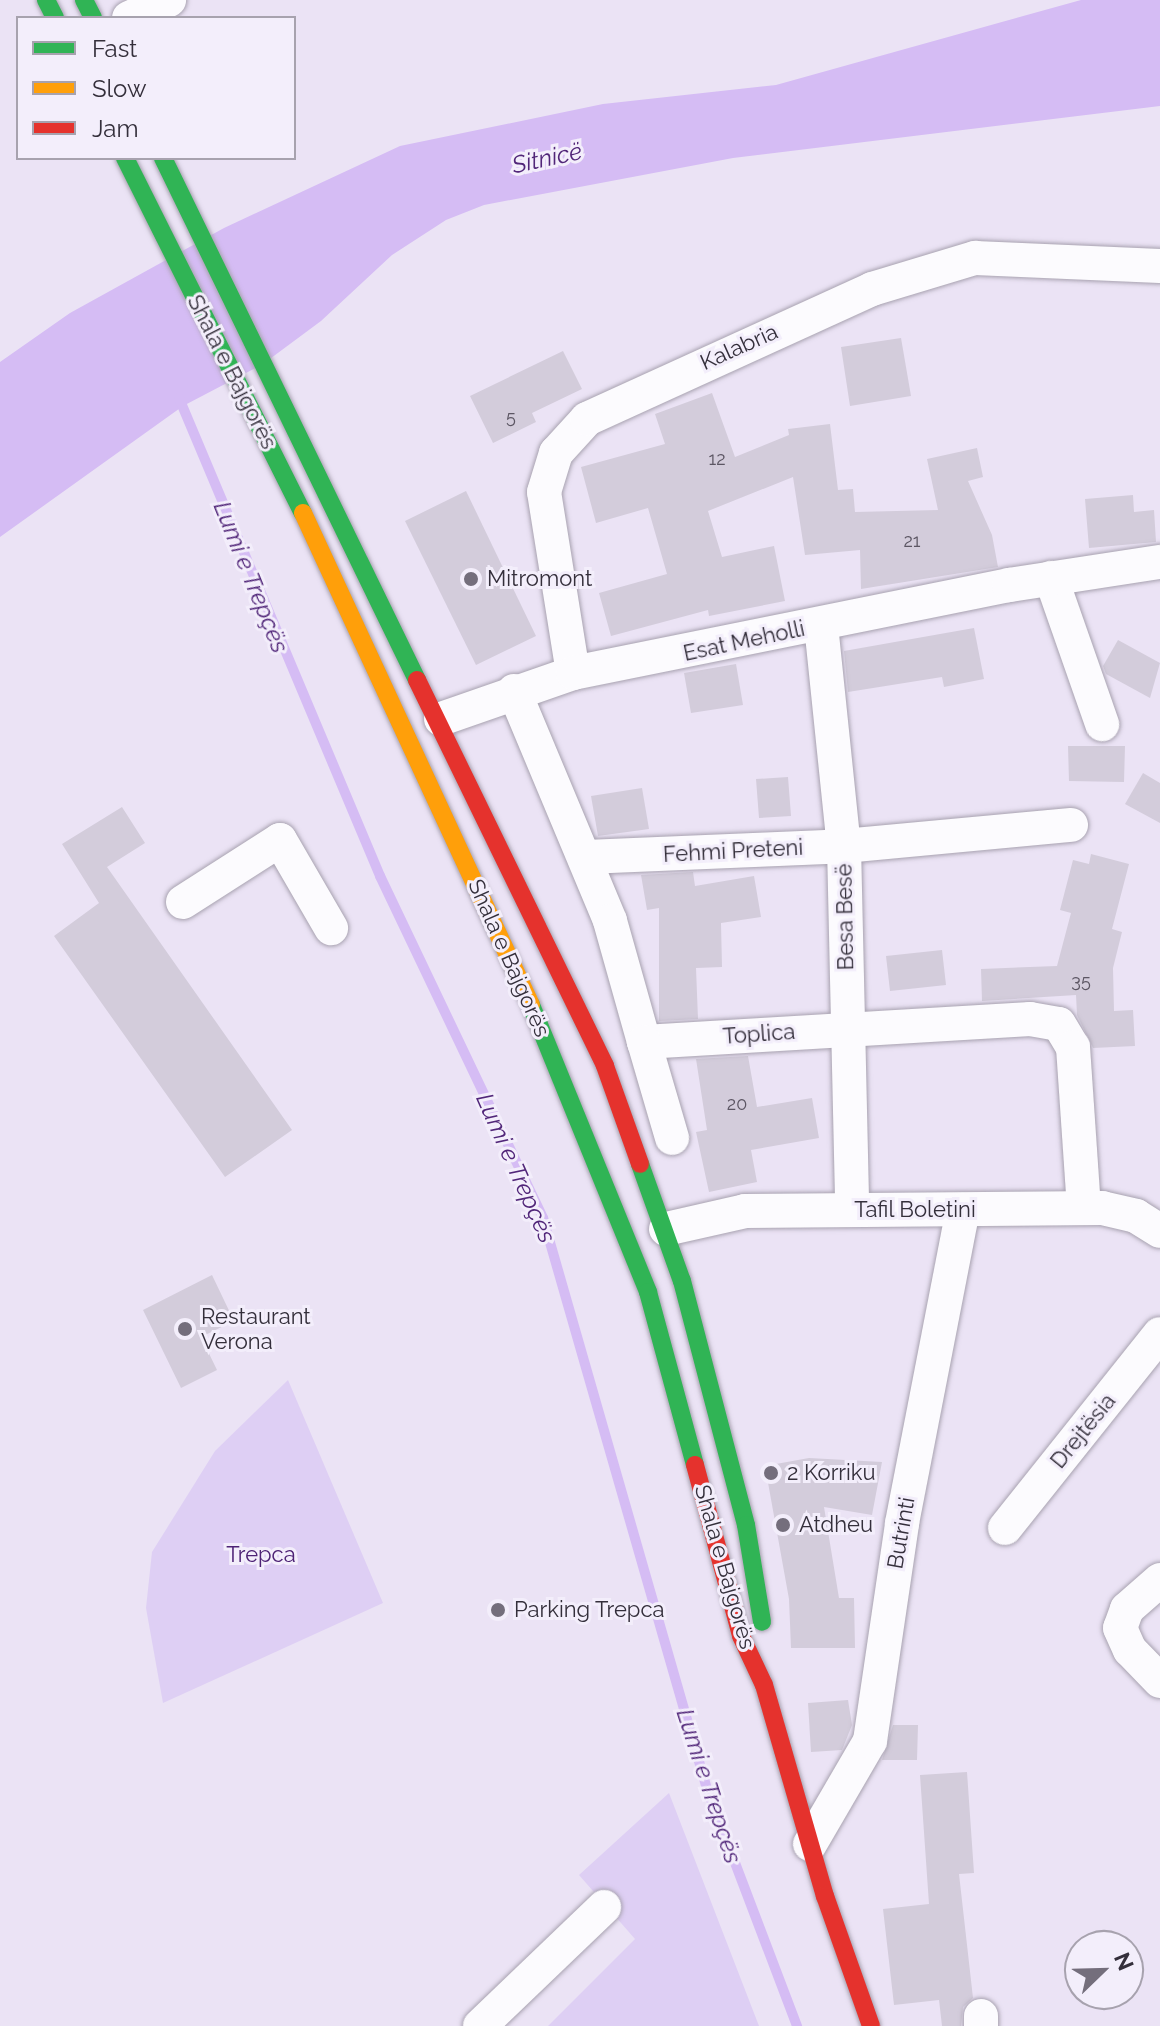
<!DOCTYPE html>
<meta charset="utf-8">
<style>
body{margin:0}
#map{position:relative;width:1160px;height:2026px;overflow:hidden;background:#ebe3f5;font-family:Raleway,sans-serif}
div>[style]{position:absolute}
.green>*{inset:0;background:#decff4}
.water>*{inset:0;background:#d5bcf4}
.stream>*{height:10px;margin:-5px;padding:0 5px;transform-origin:5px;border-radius:5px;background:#d5bcf4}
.building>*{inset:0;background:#d3ccdb}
.roads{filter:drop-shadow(0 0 2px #a8a2b0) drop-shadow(0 0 2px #a8a2b0)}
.street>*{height:34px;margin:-17px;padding:0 17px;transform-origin:17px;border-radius:17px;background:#fcfbfe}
.fast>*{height:18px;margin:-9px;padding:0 9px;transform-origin:9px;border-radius:9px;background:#30b455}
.slow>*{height:18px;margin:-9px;padding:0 9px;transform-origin:9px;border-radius:9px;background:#ff9f0a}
.jam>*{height:18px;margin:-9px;padding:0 9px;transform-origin:9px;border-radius:9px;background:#e5322d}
.dots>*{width:22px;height:22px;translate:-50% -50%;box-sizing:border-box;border:4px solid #f3eefb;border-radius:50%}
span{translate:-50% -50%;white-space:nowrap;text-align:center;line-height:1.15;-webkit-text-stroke:6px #f3eefb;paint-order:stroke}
.number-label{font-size:18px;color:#5c5663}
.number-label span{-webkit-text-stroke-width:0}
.street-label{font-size:22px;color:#342f3b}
.poi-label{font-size:22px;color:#342f3b}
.left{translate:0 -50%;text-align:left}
.park-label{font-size:22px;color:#4d2275}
.water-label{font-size:24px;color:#512679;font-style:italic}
.legend{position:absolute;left:16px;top:16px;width:280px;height:144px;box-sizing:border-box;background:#f3eefb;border:2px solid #a7a2ae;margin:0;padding:10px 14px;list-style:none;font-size:24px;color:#342f3b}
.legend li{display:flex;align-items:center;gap:16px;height:40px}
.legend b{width:40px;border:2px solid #a7a2ae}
.north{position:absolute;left:1064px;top:1930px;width:80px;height:80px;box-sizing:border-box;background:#f3eefb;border:2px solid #a7a2ae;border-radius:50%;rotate:67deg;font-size:22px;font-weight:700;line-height:32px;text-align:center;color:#342f3b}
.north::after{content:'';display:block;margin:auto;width:28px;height:36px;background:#746e7c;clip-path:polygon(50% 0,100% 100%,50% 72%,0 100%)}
</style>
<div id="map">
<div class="green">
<i style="clip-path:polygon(288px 1380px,383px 1603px,163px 1703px,146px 1608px,152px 1552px,215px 1451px)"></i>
<i style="clip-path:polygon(669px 1793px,759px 2026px,548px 2026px,635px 1939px,579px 1875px)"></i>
</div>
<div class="water">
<i style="clip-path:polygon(1081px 0,1160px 0,1160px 106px,733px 158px,484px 205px,446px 220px,392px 255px,321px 321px,263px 364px,183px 406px,0 537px,0 362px,70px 313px,224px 228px,400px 146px,603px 104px,776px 85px)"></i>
</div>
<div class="stream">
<i style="left:179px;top:398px;width:519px;rotate:67.19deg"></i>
<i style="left:380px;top:876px;width:379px;rotate:64.5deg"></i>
<i style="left:543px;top:1218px;width:594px;rotate:73.98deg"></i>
<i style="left:707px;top:1789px;width:254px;rotate:69.2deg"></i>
</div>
<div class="building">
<i style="clip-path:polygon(901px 338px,911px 396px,850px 406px,841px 347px)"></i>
<i style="clip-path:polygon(563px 351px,582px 389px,532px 413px,536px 422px,493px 443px,470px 396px)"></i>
<i style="clip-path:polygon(712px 393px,735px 457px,789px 435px,788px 429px,830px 424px,838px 490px,853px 489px,855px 512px,938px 510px,927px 459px,977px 448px,983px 477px,968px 481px,992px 535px,998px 567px,861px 589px,860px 550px,805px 555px,793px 477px,708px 511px,722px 557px,774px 546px,785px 601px,709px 616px,708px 610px,611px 636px,599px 593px,667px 574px,648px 508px,596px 523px,581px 467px,665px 444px,655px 414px)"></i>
<i style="clip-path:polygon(466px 491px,536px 636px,476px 665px,405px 521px)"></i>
<i style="clip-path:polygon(1133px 495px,1134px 512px,1154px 510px,1156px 542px,1089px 548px,1085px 499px)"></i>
<i style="clip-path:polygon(974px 628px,984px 679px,944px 687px,942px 677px,848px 692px,844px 651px)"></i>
<i style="clip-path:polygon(1118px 640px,1160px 663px,1150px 698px,1106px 674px,1103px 666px)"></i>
<i style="clip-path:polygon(736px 664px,743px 705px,691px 713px,684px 673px)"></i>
<i style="clip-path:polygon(1068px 746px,1125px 746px,1124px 782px,1069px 781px)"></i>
<i style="clip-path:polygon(1143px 773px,1160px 783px,1160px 823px,1125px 804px)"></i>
<i style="clip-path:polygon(788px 777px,791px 816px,759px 818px,756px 779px)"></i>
<i style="clip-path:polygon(642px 788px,649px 829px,598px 836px,591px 796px)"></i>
<i style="clip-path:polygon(122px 807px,145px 843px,107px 867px,292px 1130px,225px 1177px,54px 936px,99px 903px,62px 844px)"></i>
<i style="clip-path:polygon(1091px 854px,1129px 864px,1112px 929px,1122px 932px,1113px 968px,1114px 1011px,1133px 1010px,1135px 1046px,1093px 1048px,1077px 1015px,1076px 995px,982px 1001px,981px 969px,1057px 966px,1071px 913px,1060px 910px,1073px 860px,1089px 864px)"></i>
<i style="clip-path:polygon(693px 872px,695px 886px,754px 876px,761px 917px,721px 923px,722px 967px,696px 968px,698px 1019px,659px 1021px,659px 908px,647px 910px,641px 875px)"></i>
<i style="clip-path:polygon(942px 950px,946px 985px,890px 991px,886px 956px)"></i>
<i style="clip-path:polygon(748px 1056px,757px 1107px,812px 1098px,819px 1138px,751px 1150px,757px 1182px,709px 1192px,696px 1132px,707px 1130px,696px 1059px)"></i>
<i style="clip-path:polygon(212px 1275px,234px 1321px,201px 1337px,217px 1370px,181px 1388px,143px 1310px)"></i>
<i style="clip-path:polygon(809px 1458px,882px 1462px,872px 1515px,824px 1507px,839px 1598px,854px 1598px,855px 1648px,791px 1648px,789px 1599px,765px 1466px)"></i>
<i style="clip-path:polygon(848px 1700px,852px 1725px,842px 1750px,811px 1752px,808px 1703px)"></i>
<i style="clip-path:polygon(893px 1725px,918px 1725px,917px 1760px,882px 1760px)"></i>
<i style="clip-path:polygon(967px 1772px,974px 1873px,959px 1874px,973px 1998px,963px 2007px,961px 2026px,942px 2026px,939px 2000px,894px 2005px,883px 1909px,929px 1904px,920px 1775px)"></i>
</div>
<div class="roads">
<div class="street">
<i style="left:129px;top:18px;width:44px;rotate:-24.2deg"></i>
<i style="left:1051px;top:578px;width:155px;rotate:70.7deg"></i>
<i style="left:821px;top:625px;width:222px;rotate:84.1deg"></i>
<i style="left:844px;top:846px;width:364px;rotate:88.7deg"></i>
<i style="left:573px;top:673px;width:183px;rotate:-99.1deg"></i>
<i style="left:544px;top:492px;width:41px;rotate:-72.9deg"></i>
<i style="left:556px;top:453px;width:46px;rotate:-47.6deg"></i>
<i style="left:587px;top:419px;width:313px;rotate:-24.5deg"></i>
<i style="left:872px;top:289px;width:108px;rotate:-16.8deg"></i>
<i style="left:975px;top:258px;width:185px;rotate:2.5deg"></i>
<i style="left:514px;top:691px;width:249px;rotate:67.3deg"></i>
<i style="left:610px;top:921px;width:126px;rotate:74.3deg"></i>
<i style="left:644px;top:1042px;width:387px;rotate:-3.4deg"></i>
<i style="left:1030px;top:1019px;width:29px;rotate:10deg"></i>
<i style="left:1059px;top:1024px;width:27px;rotate:59deg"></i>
<i style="left:1073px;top:1047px;width:161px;rotate:86.1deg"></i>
<i style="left:441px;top:719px;width:140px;rotate:-19.2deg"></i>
<i style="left:573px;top:673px;width:445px;rotate:-11.4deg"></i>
<i style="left:1009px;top:585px;width:153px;rotate:-8.7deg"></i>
<i style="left:586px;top:857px;width:258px;rotate:-2.4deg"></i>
<i style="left:844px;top:846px;width:228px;rotate:-5.3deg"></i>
<i style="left:183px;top:902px;width:115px;rotate:-32.6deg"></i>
<i style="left:280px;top:840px;width:102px;rotate:59.9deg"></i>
<i style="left:644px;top:1042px;width:100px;rotate:73.7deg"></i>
<i style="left:666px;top:1229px;width:81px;rotate:-12.8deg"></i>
<i style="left:745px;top:1211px;width:357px;rotate:-0.5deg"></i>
<i style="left:1102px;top:1208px;width:35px;rotate:13deg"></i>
<i style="left:1136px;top:1216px;width:28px;rotate:32deg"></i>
<i style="left:1005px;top:1528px;width:248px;rotate:-51.4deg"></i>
<i style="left:1160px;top:1580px;width:44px;rotate:138.7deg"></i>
<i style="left:1127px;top:1609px;width:20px;rotate:110deg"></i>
<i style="left:1120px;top:1628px;width:24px;rotate:66deg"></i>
<i style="left:1130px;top:1650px;width:43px;rotate:45.9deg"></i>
<i style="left:810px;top:1844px;width:119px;rotate:-59.8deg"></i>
<i style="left:870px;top:1741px;width:220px;rotate:-81.6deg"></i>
<i style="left:902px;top:1523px;width:319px;rotate:-79deg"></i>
<i style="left:981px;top:2016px;width:10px;rotate:90deg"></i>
<i style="left:480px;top:2026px;width:172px;rotate:-43.8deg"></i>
</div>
<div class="fast">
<i style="left:46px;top:0;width:20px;rotate:63deg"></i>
<i style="left:84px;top:0;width:20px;rotate:63deg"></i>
<i style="left:125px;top:158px;width:397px;rotate:63.4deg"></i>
<i style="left:163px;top:158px;width:581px;rotate:64.05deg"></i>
<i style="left:531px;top:1005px;width:310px;rotate:67.8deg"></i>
<i style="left:648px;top:1292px;width:179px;rotate:74.8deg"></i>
<i style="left:640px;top:1164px;width:124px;rotate:70.3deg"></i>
<i style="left:682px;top:1281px;width:252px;rotate:75.3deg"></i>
<i style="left:746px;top:1525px;width:98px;rotate:80.6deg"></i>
</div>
<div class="slow">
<i style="left:303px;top:513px;width:542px;rotate:65.14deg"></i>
</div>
<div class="jam">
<i style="left:417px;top:680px;width:429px;rotate:64deg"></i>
<i style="left:605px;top:1066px;width:104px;rotate:70.3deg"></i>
<i style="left:695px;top:1465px;width:177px;rotate:74.9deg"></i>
<i style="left:741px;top:1636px;width:54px;rotate:64.9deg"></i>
<i style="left:764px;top:1685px;width:220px;rotate:73.9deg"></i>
<i style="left:825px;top:1896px;width:138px;rotate:70.5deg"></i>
</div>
</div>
<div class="dots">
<i style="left:471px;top:579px;background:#746e7c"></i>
<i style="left:185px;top:1329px;background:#746e7c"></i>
<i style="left:771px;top:1473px;background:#746e7c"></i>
<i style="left:783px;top:1525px;background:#746e7c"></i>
<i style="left:498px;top:1610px;background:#746e7c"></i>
</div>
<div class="number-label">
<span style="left:511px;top:417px">5</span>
<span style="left:717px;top:459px">12</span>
<span style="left:912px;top:541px">21</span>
<span style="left:1081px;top:981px">35</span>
<span style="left:737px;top:1104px">20</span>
</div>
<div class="street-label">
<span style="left:739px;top:347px;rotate:-24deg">Kalabria</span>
<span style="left:232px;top:372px;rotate:63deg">Shala e Bajgorës</span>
<span style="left:744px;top:641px;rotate:-12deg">Esat Meholli</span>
<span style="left:733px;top:851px;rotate:-3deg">Fehmi Preteni</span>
<span style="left:845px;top:917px;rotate:-91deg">Besa Besë</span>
<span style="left:509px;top:958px;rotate:66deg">Shala e Bajgorës</span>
<span style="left:759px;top:1034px;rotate:-4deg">Toplica</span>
<span style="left:915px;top:1210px">Tafil Boletini</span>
<span style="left:1083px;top:1431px;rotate:-51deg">Drejtësia</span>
<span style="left:901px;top:1533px;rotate:-80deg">Butrinti</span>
<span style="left:725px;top:1567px;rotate:74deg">Shala e Bajgorës</span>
</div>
<div class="poi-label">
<span class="left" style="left:487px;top:579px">Mitromont</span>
<span class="left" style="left:201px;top:1329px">Restaurant<br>Verona</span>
<span class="left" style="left:787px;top:1473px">2 Korriku</span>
<span class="left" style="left:799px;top:1525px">Atdheu</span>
<span class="left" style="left:514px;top:1610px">Parking Trepca</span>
</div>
<div class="park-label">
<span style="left:261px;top:1555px">Trepca</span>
</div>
<div class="water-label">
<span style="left:547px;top:158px;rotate:-12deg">Sitnicë</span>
<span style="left:251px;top:577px;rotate:68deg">Lumi e Trepçës</span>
<span style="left:516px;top:1168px;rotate:66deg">Lumi e Trepçës</span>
<span style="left:709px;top:1786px;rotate:72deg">Lumi e Trepçës</span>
</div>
<ul class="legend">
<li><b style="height:10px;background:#30b455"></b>Fast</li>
<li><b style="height:10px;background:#ff9f0a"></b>Slow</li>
<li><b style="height:10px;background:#e5322d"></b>Jam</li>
</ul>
<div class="north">N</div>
</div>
